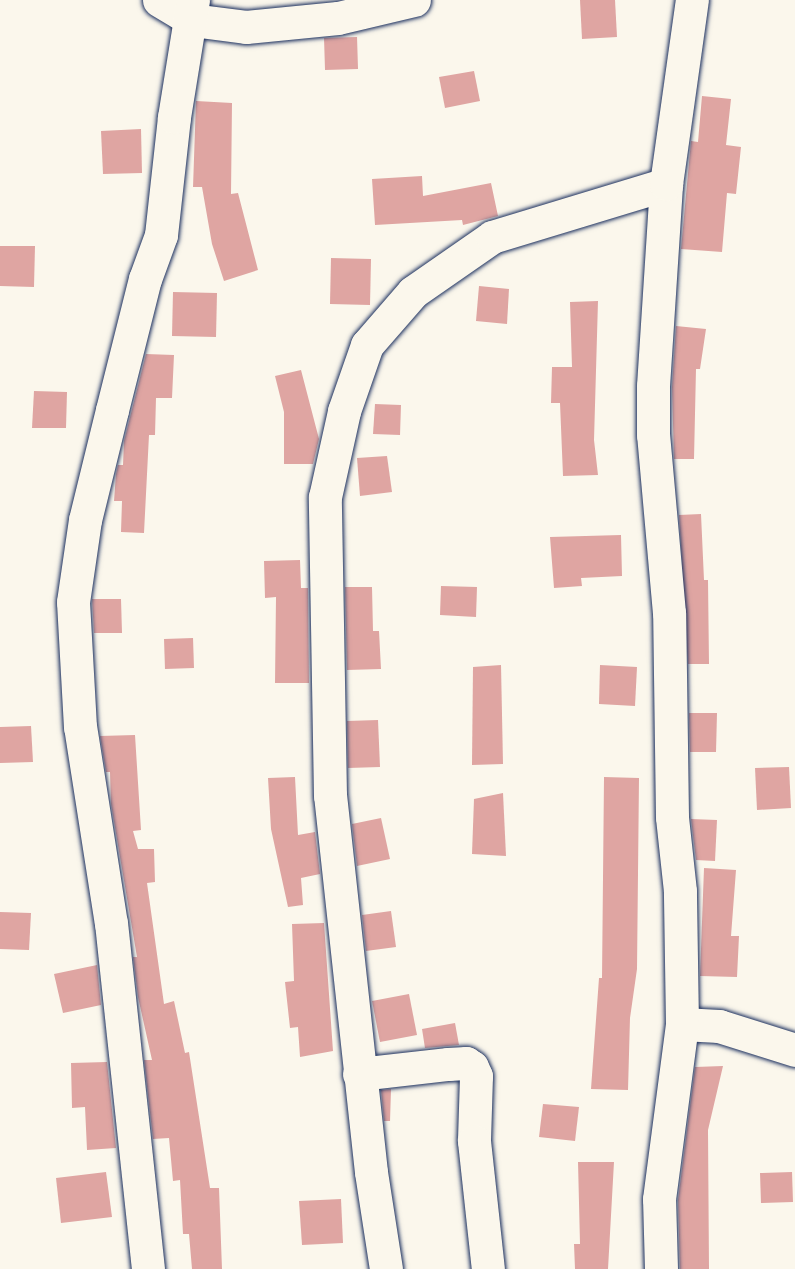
<!DOCTYPE html>
<style>
body{margin:0}
#map{position:relative;width:795px;height:1269px;overflow:hidden;background:#fbf7ec;font-family:"Comic Neue",sans-serif}
div>[style]{position:absolute}
.building>*{inset:0;background:#dfa5a2}
.roads{filter:drop-shadow(0 0 2px #1b2f5e) drop-shadow(0 0 2px #1b2f5e)}
.minor>*{height:33px;margin:-16.5px;padding:0 16.5px;transform-origin:16.5px;border-radius:16.5px;background:#fbf7ec}
span{translate:-50% -50%;white-space:nowrap;text-align:center;line-height:1.15;-webkit-text-stroke:5px #fbf7ec;paint-order:stroke}
</style>
<div id="map">
<div class="building">
<i style="clip-path:polygon(580px 0,615px 0,617px 37px,582px 39px)"></i>
<i style="clip-path:polygon(357px 37px,358px 69px,325px 70px,324px 38px)"></i>
<i style="clip-path:polygon(474px 71px,480px 101px,445px 108px,439px 77px)"></i>
<i style="clip-path:polygon(702px 96px,731px 99px,726px 145px,741px 147px,736px 194px,727px 193px,722px 252px,681px 249px,691px 141px,698px 142px)"></i>
<i style="clip-path:polygon(196px 101px,232px 103px,231px 194px,238px 193px,258px 270px,224px 281px,212px 244px,202px 187px,193px 187px)"></i>
<i style="clip-path:polygon(141px 129px,142px 173px,103px 174px,101px 131px)"></i>
<i style="clip-path:polygon(422px 176px,423px 196px,491px 183px,498px 216px,463px 225px,462px 220px,375px 225px,372px 179px)"></i>
<i style="clip-path:polygon(0 246px,35px 246px,34px 287px,0 286px)"></i>
<i style="clip-path:polygon(331px 258px,371px 259px,370px 305px,330px 304px)"></i>
<i style="clip-path:polygon(479px 286px,509px 289px,507px 324px,476px 321px)"></i>
<i style="clip-path:polygon(173px 292px,217px 293px,216px 337px,172px 336px)"></i>
<i style="clip-path:polygon(598px 301px,594px 440px,598px 475px,563px 476px,560px 403px,551px 403px,552px 367px,572px 367px,570px 302px)"></i>
<i style="clip-path:polygon(676px 326px,706px 329px,700px 369px,696px 369px,694px 459px,674px 459px,672px 387px)"></i>
<i style="clip-path:polygon(146px 354px,174px 355px,172px 398px,156px 398px,155px 435px,149px 435px,144px 533px,121px 532px,122px 501px,114px 501px,116px 474px,118px 465px,123px 465px,124px 441px)"></i>
<i style="clip-path:polygon(301px 370px,319px 439px,313px 464px,284px 464px,284px 412px,275px 376px)"></i>
<i style="clip-path:polygon(34px 391px,67px 392px,66px 428px,32px 428px)"></i>
<i style="clip-path:polygon(375px 404px,401px 405px,400px 435px,373px 434px)"></i>
<i style="clip-path:polygon(387px 456px,392px 492px,360px 496px,357px 458px)"></i>
<i style="clip-path:polygon(701px 514px,704px 580px,708px 580px,709px 664px,688px 664px,679px 515px)"></i>
<i style="clip-path:polygon(621px 535px,622px 576px,581px 578px,582px 586px,554px 588px,550px 537px)"></i>
<i style="clip-path:polygon(300px 560px,301px 588px,308px 588px,309px 683px,275px 683px,276px 597px,265px 598px,264px 561px)"></i>
<i style="clip-path:polygon(441px 586px,477px 587px,476px 617px,440px 615px)"></i>
<i style="clip-path:polygon(345px 587px,372px 587px,373px 631px,379px 631px,381px 669px,347px 670px)"></i>
<i style="clip-path:polygon(92px 599px,121px 599px,122px 633px,94px 633px)"></i>
<i style="clip-path:polygon(193px 638px,194px 668px,165px 669px,164px 639px)"></i>
<i style="clip-path:polygon(501px 665px,503px 764px,472px 765px,473px 667px)"></i>
<i style="clip-path:polygon(600px 665px,637px 667px,635px 706px,599px 704px)"></i>
<i style="clip-path:polygon(689px 713px,717px 713px,716px 752px,690px 752px)"></i>
<i style="clip-path:polygon(378px 720px,380px 767px,348px 768px,347px 721px)"></i>
<i style="clip-path:polygon(31px 726px,33px 762px,0 763px,0 727px)"></i>
<i style="clip-path:polygon(135px 735px,141px 830px,133px 831px,138px 849px,154px 849px,155px 882px,147px 883px,164px 1004px,174px 1001px,185px 1053px,189px 1052px,210px 1188px,219px 1188px,222px 1269px,192px 1269px,189px 1234px,183px 1234px,180px 1180px,173px 1181px,169px 1138px,153px 1139px,144px 1060px,152px 1060px,138px 997px,133px 957px,137px 957px,111px 804px,110px 772px,106px 772px,100px 736px)"></i>
<i style="clip-path:polygon(789px 767px,791px 808px,757px 810px,755px 768px)"></i>
<i style="clip-path:polygon(295px 777px,298px 835px,315px 832px,320px 874px,301px 878px,303px 905px,288px 907px,271px 829px,268px 778px)"></i>
<i style="clip-path:polygon(604px 777px,639px 778px,637px 969px,630px 1018px,628px 1090px,591px 1089px,599px 978px,602px 978px)"></i>
<i style="clip-path:polygon(503px 793px,506px 856px,472px 854px,474px 799px)"></i>
<i style="clip-path:polygon(381px 818px,390px 859px,357px 866px,352px 824px)"></i>
<i style="clip-path:polygon(691px 819px,717px 820px,715px 861px,696px 860px)"></i>
<i style="clip-path:polygon(704px 868px,736px 870px,731px 936px,739px 936px,737px 977px,700px 976px)"></i>
<i style="clip-path:polygon(391px 911px,396px 947px,366px 951px,362px 915px)"></i>
<i style="clip-path:polygon(0 912px,31px 913px,29px 950px,0 949px)"></i>
<i style="clip-path:polygon(324px 923px,333px 1051px,300px 1057px,298px 1027px,290px 1028px,285px 982px,294px 981px,292px 924px)"></i>
<i style="clip-path:polygon(97px 965px,101px 1005px,63px 1013px,54px 974px)"></i>
<i style="clip-path:polygon(409px 994px,417px 1035px,380px 1042px,372px 1001px)"></i>
<i style="clip-path:polygon(455px 1023px,459px 1045px,425px 1048px,422px 1029px)"></i>
<i style="clip-path:polygon(107px 1062px,116px 1148px,87px 1150px,85px 1107px,72px 1108px,71px 1063px)"></i>
<i style="clip-path:polygon(723px 1066px,708px 1130px,709px 1269px,680px 1269px,678px 1200px,695px 1067px)"></i>
<i style="clip-path:polygon(391px 1089px,390px 1121px,384px 1121px,381px 1090px)"></i>
<i style="clip-path:polygon(543px 1104px,579px 1107px,575px 1141px,539px 1137px)"></i>
<i style="clip-path:polygon(578px 1162px,614px 1162px,608px 1269px,575px 1269px,574px 1244px,580px 1244px)"></i>
<i style="clip-path:polygon(106px 1172px,112px 1217px,61px 1223px,56px 1178px)"></i>
<i style="clip-path:polygon(792px 1172px,793px 1202px,761px 1203px,760px 1173px)"></i>
<i style="clip-path:polygon(341px 1199px,343px 1243px,302px 1245px,299px 1201px)"></i>
</div>
<div class="roads">
<div class="minor">
<i style="left:159px;top:0;width:39px;rotate:31deg"></i>
<i style="left:192px;top:20px;width:54px;rotate:7.4deg"></i>
<i style="left:246px;top:27px;width:92px;rotate:-5.6deg"></i>
<i style="left:338px;top:18px;width:78px;rotate:-13.3deg"></i>
<i style="left:682px;top:1024px;width:37px;rotate:3deg"></i>
<i style="left:719px;top:1026px;width:80px;rotate:17.5deg"></i>
<i style="left:359px;top:1074px;width:90px;rotate:-6.4deg"></i>
<i style="left:448px;top:1064px;width:18px;rotate:-3deg"></i>
<i style="left:466px;top:1063px;width:7px;rotate:34deg"></i>
<i style="left:472px;top:1067px;width:10px;rotate:66deg"></i>
<i style="left:476px;top:1076px;width:65px;rotate:91.8deg"></i>
<i style="left:474px;top:1141px;width:129px;rotate:83.8deg"></i>
<i style="left:148px;top:1269px;width:347px;rotate:-96.1deg"></i>
<i style="left:111px;top:924px;width:199px;rotate:-98.9deg"></i>
<i style="left:80px;top:727px;width:125px;rotate:-93.2deg"></i>
<i style="left:73px;top:602px;width:83px;rotate:-81.7deg"></i>
<i style="left:85px;top:520px;width:113px;rotate:-76.2deg"></i>
<i style="left:112px;top:410px;width:135px;rotate:-75.9deg"></i>
<i style="left:145px;top:279px;width:47px;rotate:-70deg"></i>
<i style="left:161px;top:235px;width:119px;rotate:-83.7deg"></i>
<i style="left:174px;top:117px;width:119px;rotate:-80.8deg"></i>
<i style="left:386px;top:1269px;width:98px;rotate:-98.8deg"></i>
<i style="left:371px;top:1172px;width:378px;rotate:-96.2deg"></i>
<i style="left:330px;top:796px;width:299px;rotate:-91deg"></i>
<i style="left:325px;top:497px;width:88px;rotate:-77.5deg"></i>
<i style="left:344px;top:411px;width:70px;rotate:-70.8deg"></i>
<i style="left:367px;top:345px;width:70px;rotate:-49deg"></i>
<i style="left:413px;top:292px;width:96px;rotate:-34.8deg"></i>
<i style="left:492px;top:237px;width:182px;rotate:-16.9deg"></i>
<i style="left:661px;top:1269px;width:70px;rotate:-91.6deg"></i>
<i style="left:659px;top:1199px;width:177px;rotate:-82.5deg"></i>
<i style="left:682px;top:1024px;width:133px;rotate:-90.9deg"></i>
<i style="left:680px;top:891px;width:74px;rotate:-96.2deg"></i>
<i style="left:672px;top:817px;width:204px;rotate:-90.8deg"></i>
<i style="left:669px;top:613px;width:179px;rotate:-95.1deg"></i>
<i style="left:653px;top:435px;width:49px;rotate:-90deg"></i>
<i style="left:653px;top:386px;width:202px;rotate:-86.3deg"></i>
<i style="left:666px;top:184px;width:186px;rotate:-82deg"></i>
</div>
</div>
</div>
